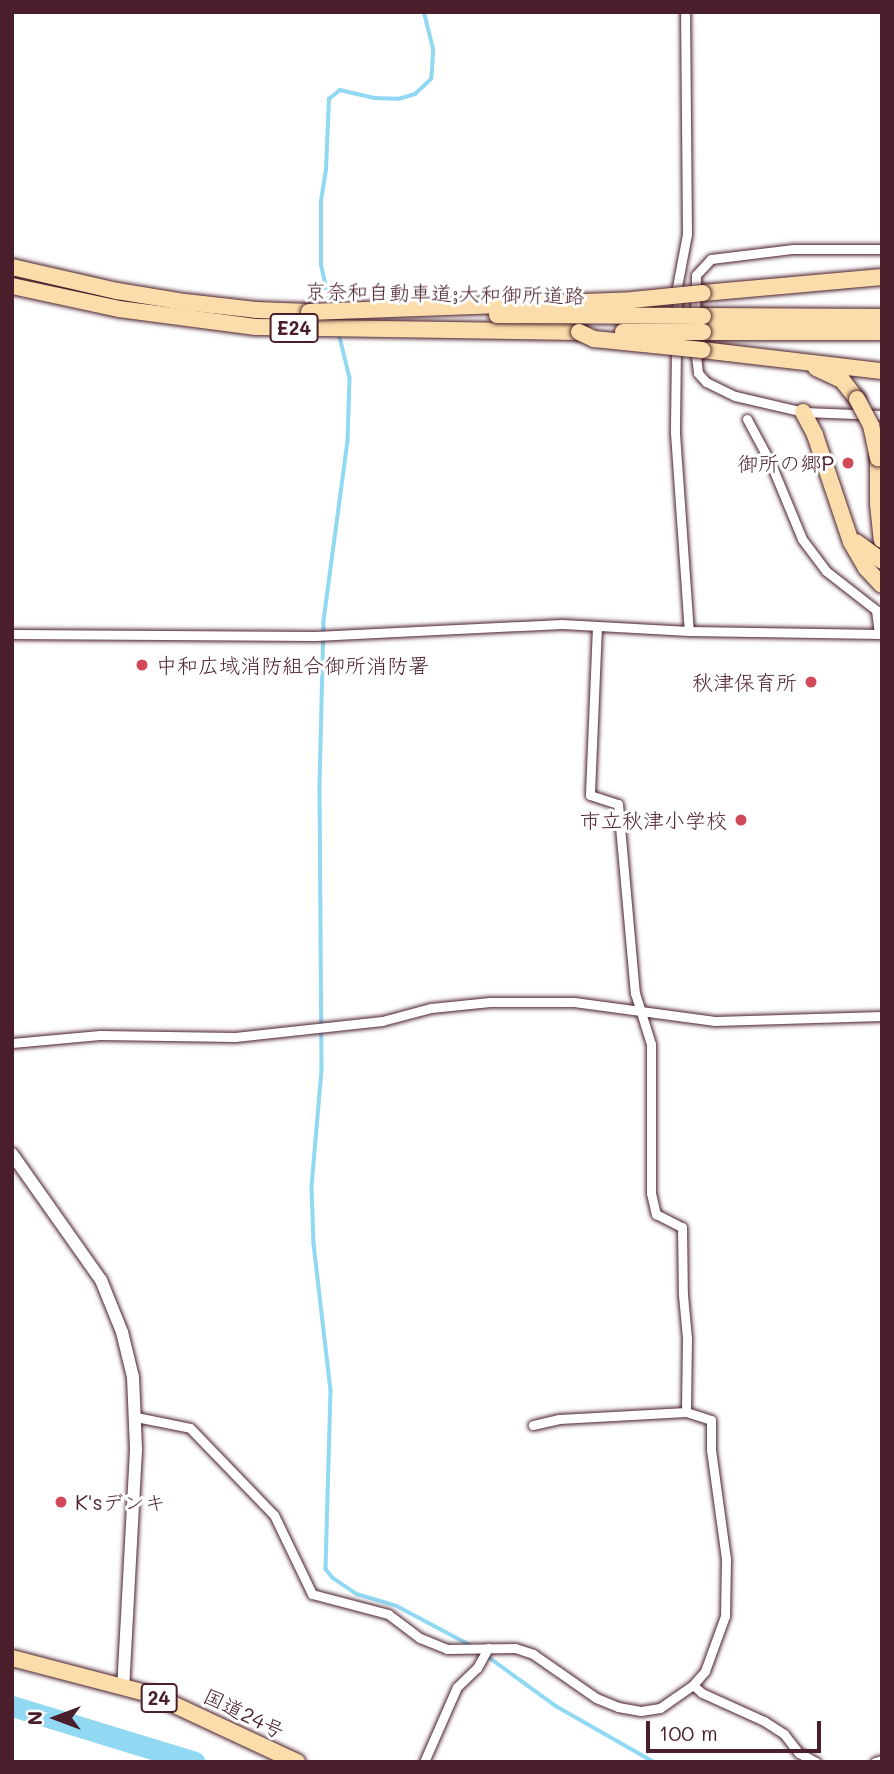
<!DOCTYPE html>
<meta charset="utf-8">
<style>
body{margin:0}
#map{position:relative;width:894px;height:1774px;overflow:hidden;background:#fff;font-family:Mali,"Klee One",sans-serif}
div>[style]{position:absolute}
.stream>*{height:3.5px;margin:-1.75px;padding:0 1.75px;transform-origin:1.75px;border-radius:1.75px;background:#91d8f3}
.river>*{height:21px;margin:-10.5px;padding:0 10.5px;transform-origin:10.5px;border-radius:10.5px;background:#91d8f3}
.roads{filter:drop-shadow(0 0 2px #4a1f2b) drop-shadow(0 0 2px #4a1f2b)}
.street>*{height:9px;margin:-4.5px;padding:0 4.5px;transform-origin:4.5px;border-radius:4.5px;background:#fff}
.secondary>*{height:12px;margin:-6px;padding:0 6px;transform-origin:6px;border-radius:6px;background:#fff}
.highway>*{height:16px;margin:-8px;padding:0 8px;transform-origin:8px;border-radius:8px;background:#faddab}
.bridges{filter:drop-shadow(0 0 2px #4a1f2b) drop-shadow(0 0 2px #4a1f2b)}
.highway-bridge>*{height:16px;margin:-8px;padding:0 8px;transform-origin:8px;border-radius:8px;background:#faddab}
.dots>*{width:19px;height:19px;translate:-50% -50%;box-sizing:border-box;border:4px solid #fff;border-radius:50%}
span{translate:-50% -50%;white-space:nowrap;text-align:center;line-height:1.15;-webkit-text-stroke:6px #fff;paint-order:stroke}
.shield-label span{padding:2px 5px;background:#fff;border:2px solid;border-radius:5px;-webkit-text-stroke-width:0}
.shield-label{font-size:19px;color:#4a1f2b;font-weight:700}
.street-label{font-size:21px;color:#4a1f2b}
.poi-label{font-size:21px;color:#4a1f2b}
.right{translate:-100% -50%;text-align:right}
.left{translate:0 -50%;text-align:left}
.frame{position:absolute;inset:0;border:14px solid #4a1f2b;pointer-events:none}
.north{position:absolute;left:21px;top:1683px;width:70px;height:70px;-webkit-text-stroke:5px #fff;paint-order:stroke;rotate:270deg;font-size:19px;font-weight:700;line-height:28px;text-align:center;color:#4a1f2b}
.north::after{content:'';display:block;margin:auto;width:24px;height:32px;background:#4a1f2b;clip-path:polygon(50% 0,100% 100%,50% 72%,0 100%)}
.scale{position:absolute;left:646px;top:1721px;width:175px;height:32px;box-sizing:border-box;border:4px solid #4a1f2b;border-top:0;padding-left:9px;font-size:21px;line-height:24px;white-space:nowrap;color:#4a1f2b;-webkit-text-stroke:5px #fff;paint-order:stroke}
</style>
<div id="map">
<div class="stream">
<i style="left:330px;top:306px;width:42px;rotate:-102.4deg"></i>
<i style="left:321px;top:265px;width:64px;rotate:-90deg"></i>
<i style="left:321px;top:201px;width:31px;rotate:-81deg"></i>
<i style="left:326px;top:170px;width:71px;rotate:-87.6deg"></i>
<i style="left:329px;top:99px;width:14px;rotate:-39deg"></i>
<i style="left:340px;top:90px;width:36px;rotate:13deg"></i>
<i style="left:375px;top:98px;width:23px;rotate:2deg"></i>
<i style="left:398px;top:99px;width:18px;rotate:-16deg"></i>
<i style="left:415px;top:94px;width:22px;rotate:-43deg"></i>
<i style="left:431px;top:79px;width:8px;rotate:-83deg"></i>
<i style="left:432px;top:71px;width:22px;rotate:-87deg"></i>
<i style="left:433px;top:49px;width:38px;rotate:-104deg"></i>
<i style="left:339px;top:333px;width:46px;rotate:76.3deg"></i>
<i style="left:350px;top:378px;width:63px;rotate:91.8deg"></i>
<i style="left:348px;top:441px;width:183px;rotate:97.6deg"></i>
<i style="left:324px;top:622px;width:164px;rotate:91.4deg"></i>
<i style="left:320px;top:786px;width:284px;rotate:89.6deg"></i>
<i style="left:322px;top:1070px;width:117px;rotate:94.9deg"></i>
<i style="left:312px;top:1187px;width:57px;rotate:88deg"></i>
<i style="left:314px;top:1244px;width:147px;rotate:83.4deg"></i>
<i style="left:331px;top:1390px;width:179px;rotate:91.6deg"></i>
<i style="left:326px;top:1569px;width:11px;rotate:52deg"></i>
<i style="left:333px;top:1578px;width:29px;rotate:34deg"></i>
<i style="left:357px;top:1594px;width:42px;rotate:16.7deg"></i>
<i style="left:397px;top:1606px;width:85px;rotate:28.1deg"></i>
<i style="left:487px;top:1656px;width:85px;rotate:35.9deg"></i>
<i style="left:556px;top:1706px;width:113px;rotate:29.7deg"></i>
</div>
<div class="river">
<i style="left:12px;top:1706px;width:191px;rotate:17deg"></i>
</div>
<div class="roads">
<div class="street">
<i style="left:677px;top:318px;width:31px;rotate:-90deg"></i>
<i style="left:677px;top:287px;width:54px;rotate:-79.3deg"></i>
<i style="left:687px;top:234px;width:222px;rotate:-90.5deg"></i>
<i style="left:695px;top:320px;width:45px;rotate:-88.7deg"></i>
<i style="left:696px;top:275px;width:22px;rotate:-47deg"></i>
<i style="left:711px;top:259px;width:83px;rotate:-7deg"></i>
<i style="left:793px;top:249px;width:89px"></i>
<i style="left:676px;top:346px;width:87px;rotate:90.7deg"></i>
<i style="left:675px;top:433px;width:198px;rotate:86deg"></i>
<i style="left:695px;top:348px;width:25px;rotate:83deg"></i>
<i style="left:698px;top:373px;width:12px;rotate:48deg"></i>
<i style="left:706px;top:382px;width:32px;rotate:26deg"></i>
<i style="left:735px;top:396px;width:70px;rotate:13.2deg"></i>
<i style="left:803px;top:412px;width:79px;rotate:2.2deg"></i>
<i style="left:747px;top:419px;width:51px;rotate:61.9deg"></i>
<i style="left:771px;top:464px;width:81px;rotate:67.5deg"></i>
<i style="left:802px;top:539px;width:40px;rotate:53deg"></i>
<i style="left:826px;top:571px;width:63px;rotate:38deg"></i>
<i style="left:876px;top:610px;width:24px;rotate:83deg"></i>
<i style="left:597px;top:626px;width:169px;rotate:92.4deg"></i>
<i style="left:590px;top:795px;width:29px;rotate:18deg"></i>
<i style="left:618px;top:804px;width:190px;rotate:84.9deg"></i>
<i style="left:635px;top:993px;width:53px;rotate:72.6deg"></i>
<i style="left:651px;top:1044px;width:149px;rotate:90deg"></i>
<i style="left:651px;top:1193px;width:22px;rotate:77deg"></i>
<i style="left:656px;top:1214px;width:29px;rotate:27deg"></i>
<i style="left:682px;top:1227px;width:68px;rotate:89.2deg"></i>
<i style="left:683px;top:1295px;width:43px;rotate:84.7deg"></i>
<i style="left:687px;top:1338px;width:74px;rotate:90.8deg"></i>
<i style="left:12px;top:634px;width:303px;rotate:0.4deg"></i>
<i style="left:315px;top:636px;width:247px;rotate:-2.8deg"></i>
<i style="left:562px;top:624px;width:127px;rotate:3.2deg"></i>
<i style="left:689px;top:631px;width:193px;rotate:0.9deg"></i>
<i style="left:12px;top:1043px;width:88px;rotate:-5.2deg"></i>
<i style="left:100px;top:1035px;width:135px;rotate:0.8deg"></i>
<i style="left:235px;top:1037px;width:148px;rotate:-6.2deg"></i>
<i style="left:382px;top:1021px;width:51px;rotate:-14.9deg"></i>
<i style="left:431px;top:1008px;width:59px;rotate:-5.8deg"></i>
<i style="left:490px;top:1002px;width:84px"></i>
<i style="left:574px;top:1002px;width:142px;rotate:7.7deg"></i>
<i style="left:715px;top:1021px;width:167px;rotate:-1.7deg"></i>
<i style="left:136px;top:1417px;width:55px;rotate:11.5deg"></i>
<i style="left:190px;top:1428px;width:121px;rotate:46deg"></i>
<i style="left:274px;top:1515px;width:88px;rotate:64.3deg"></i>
<i style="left:312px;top:1594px;width:79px;rotate:14.7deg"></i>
<i style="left:388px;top:1614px;width:40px;rotate:37deg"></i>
<i style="left:420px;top:1638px;width:29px;rotate:22deg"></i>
<i style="left:447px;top:1649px;width:68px;rotate:-0.8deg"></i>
<i style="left:515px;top:1648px;width:19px;rotate:18deg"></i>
<i style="left:533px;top:1654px;width:77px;rotate:34.9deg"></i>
<i style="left:596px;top:1698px;width:24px;rotate:22deg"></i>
<i style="left:618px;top:1707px;width:23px;rotate:10deg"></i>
<i style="left:641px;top:1711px;width:19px;rotate:-9deg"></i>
<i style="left:660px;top:1708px;width:40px;rotate:-34.9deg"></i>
<i style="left:693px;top:1685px;width:18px;rotate:-49deg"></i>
<i style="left:705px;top:1671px;width:59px;rotate:-70deg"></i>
<i style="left:725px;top:1616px;width:57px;rotate:-89deg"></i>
<i style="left:726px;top:1559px;width:110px;rotate:-97.8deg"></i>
<i style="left:711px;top:1450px;width:30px;rotate:-90deg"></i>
<i style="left:711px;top:1420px;width:26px;rotate:-162deg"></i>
<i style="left:686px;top:1412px;width:127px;rotate:176.8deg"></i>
<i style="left:559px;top:1419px;width:27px;rotate:167deg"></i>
<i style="left:693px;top:1685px;width:12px;rotate:42deg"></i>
<i style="left:702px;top:1693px;width:68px;rotate:24.3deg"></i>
<i style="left:764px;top:1721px;width:24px;rotate:33deg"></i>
<i style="left:784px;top:1734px;width:24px;rotate:52deg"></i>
<i style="left:799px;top:1753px;width:19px;rotate:28deg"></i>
<i style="left:424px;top:1762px;width:82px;rotate:-66.3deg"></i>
<i style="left:457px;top:1687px;width:28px;rotate:-44deg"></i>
<i style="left:477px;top:1668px;width:23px;rotate:-61deg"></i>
<i style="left:875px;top:1762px;width:7px;rotate:-16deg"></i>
</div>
<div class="secondary">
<i style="left:12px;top:1154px;width:154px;rotate:54.8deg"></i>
<i style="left:101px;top:1280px;width:56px;rotate:68deg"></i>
<i style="left:122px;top:1332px;width:46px;rotate:76.3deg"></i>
<i style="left:133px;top:1377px;width:73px;rotate:87.6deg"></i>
<i style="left:136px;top:1450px;width:238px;rotate:93.1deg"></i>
</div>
<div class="highway">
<i style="left:12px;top:267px;width:108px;rotate:12.9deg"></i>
<i style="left:117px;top:291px;width:69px;rotate:9.2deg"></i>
<i style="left:185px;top:302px;width:71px;rotate:6.4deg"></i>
<i style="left:256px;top:310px;width:53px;rotate:2.2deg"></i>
<i style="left:12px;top:286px;width:109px;rotate:12.1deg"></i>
<i style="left:119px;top:309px;width:138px;rotate:7.5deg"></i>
<i style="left:256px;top:327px;width:323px;rotate:0.9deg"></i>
<i style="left:703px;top:293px;width:180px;rotate:-5.1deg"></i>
<i style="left:703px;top:316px;width:179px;rotate:0.3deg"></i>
<i style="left:703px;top:332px;width:179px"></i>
<i style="left:702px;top:350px;width:181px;rotate:6.7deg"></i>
<i style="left:816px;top:368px;width:29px;rotate:25deg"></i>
<i style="left:842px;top:380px;width:24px;rotate:52deg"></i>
<i style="left:803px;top:412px;width:26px;rotate:62deg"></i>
<i style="left:815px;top:435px;width:113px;rotate:71.4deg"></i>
<i style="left:851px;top:542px;width:30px;rotate:60deg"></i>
<i style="left:866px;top:568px;width:23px;rotate:47deg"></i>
<i style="left:878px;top:458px;width:46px;rotate:90deg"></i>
<i style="left:878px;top:504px;width:36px;rotate:84deg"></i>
<i style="left:856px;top:542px;width:32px;rotate:36deg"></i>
<i style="left:12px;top:1658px;width:146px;rotate:14.7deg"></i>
<i style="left:153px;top:1695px;width:159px;rotate:25deg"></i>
</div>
</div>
<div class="bridges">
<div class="highway-bridge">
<i style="left:309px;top:312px;width:323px;rotate:-2.1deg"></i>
<i style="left:632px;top:300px;width:71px;rotate:-5.6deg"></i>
<i style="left:497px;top:315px;width:206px;rotate:0.3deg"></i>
<i style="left:579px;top:332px;width:17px;rotate:25deg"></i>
<i style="left:594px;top:339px;width:109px;rotate:5.8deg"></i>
<i style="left:623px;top:332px;width:80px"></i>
<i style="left:857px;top:399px;width:30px;rotate:62deg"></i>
<i style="left:871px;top:425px;width:34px;rotate:78deg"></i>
</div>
</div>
<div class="dots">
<i style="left:848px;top:463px;background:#d1495b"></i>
<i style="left:142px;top:665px;background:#d1495b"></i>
<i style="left:811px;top:682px;background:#d1495b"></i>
<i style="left:741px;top:820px;background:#d1495b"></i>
<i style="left:61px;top:1502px;background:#d1495b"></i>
</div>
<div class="shield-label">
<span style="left:294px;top:328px">E24</span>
<span style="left:159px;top:1698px">24</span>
</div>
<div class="street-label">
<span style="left:445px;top:293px;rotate:1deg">京奈和自動車道;大和御所道路</span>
<span style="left:244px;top:1713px;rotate:26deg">国道24号</span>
</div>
<div class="poi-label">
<span class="right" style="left:834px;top:463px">御所の郷P</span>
<span class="left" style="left:156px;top:665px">中和広域消防組合御所消防署</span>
<span class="right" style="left:797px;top:682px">秋津保育所</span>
<span class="right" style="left:727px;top:820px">市立秋津小学校</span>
<span class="left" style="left:75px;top:1502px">K'sデンキ</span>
</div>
<div class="frame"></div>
<div class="north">N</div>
<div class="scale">100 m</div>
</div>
